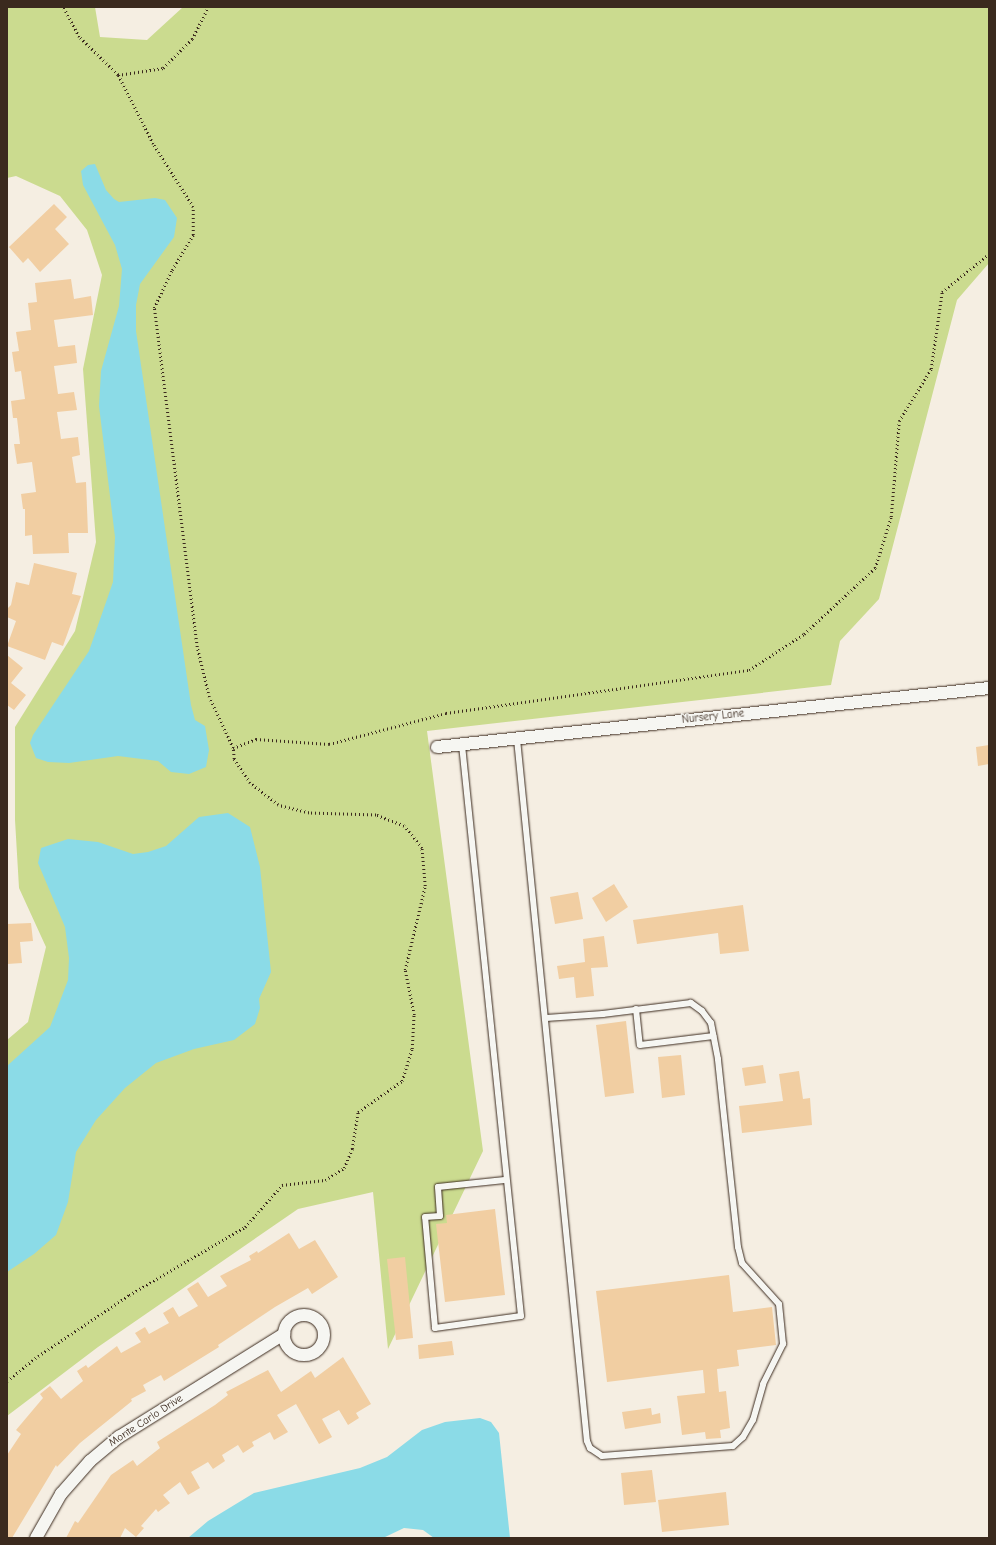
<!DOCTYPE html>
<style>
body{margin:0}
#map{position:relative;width:996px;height:1545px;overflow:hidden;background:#f5eee2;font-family:"Comic Neue",sans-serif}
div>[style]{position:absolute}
.green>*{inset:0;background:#cbdb8f}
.water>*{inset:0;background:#8bdbe7}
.building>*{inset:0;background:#f1cea2}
.path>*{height:2.5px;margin-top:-1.25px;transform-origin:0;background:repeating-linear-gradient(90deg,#3b2a1e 0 1px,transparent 0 4px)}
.roads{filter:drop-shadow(0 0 1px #3b2a1e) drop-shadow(0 0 1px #3b2a1e)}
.service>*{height:6px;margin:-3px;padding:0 3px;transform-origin:3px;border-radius:3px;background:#f6f6f2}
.minor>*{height:12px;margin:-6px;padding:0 6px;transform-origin:6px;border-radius:6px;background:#f6f6f2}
.minor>.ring{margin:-6px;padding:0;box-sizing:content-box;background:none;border:12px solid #f6f6f2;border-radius:50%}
span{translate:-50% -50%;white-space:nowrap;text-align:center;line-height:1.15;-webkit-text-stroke:3px #f6f6f2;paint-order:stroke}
.street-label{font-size:11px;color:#3b2a1e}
.frame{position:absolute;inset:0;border:8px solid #3b2a1e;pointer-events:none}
</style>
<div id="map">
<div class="green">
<i style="clip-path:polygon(7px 7px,95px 7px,100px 37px,147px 40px,183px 7px,989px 7px,989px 263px,957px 300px,879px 599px,840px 641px,831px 685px,427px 731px,483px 1151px,388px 1349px,373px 1192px,298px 1209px,98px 1347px,7px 1416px,7px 1040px,28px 1022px,46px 947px,19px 888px,15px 820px,15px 727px,75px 631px,96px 542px,83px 369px,102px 275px,87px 230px,60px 196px,16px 176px,7px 178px)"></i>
</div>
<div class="water">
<i style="clip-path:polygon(95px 164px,106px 190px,114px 199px,119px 202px,155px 198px,165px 200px,177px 218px,174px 237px,140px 284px,136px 305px,136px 331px,191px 705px,195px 720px,205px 726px,209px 750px,206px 767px,189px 774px,171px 772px,158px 761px,118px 756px,69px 763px,48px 762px,36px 758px,30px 743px,33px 735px,89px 651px,113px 582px,115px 537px,99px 406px,101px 371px,119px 306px,122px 269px,115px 245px,83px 185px,81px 171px,88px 165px)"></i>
<i style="clip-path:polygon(228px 813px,250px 827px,260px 867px,271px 972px,259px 999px,260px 1008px,255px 1024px,234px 1040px,194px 1049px,156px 1063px,125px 1088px,96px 1120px,76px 1152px,68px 1202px,56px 1235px,34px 1254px,7px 1272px,7px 1066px,50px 1027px,68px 980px,69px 958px,65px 927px,38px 863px,41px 848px,68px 839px,98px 842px,133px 854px,148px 852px,166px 846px,199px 817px)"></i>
<i style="clip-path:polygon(480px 1418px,491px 1422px,499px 1433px,510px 1538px,434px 1538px,423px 1530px,404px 1528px,383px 1538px,188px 1538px,208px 1521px,254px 1493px,360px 1468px,387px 1457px,422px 1430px,445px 1422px)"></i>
</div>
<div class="building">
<i style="clip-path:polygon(54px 204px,67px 217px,55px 229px,69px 244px,40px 272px,28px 258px,23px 263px,9px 247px)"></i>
<i style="clip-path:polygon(71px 279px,74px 299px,91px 296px,93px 315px,54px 320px,58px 347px,75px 345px,77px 363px,54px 366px,58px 394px,74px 392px,77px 410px,57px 412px,61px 439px,78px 437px,80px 455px,72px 457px,76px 483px,86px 482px,88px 533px,68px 533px,69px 553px,33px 554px,32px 535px,25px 536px,25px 509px,23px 509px,21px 494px,36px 492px,32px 462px,17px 464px,14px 444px,20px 444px,17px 418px,13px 418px,11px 401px,25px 399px,21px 371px,15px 372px,12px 352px,19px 351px,16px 332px,31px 330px,28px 303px,37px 302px,35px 283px)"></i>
<i style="clip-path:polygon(34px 563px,77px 573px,72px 594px,81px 596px,63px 646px,52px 642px,45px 660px,7px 646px,16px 621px,7px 617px,7px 609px,11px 605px,16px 582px,29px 585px)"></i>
<i style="clip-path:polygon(7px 655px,23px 668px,11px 683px,26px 695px,14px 710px,7px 705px)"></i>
<i style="clip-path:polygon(989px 745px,989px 764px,978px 766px,976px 747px)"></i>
<i style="clip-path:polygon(614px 884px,628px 907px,606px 922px,592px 898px)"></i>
<i style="clip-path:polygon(578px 892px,583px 919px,555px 924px,550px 897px)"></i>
<i style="clip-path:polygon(743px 905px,749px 951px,720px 954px,718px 933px,637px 944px,633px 920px)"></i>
<i style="clip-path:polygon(31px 923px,33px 941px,20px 942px,22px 963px,7px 964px,7px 924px)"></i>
<i style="clip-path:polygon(604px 936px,608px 967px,591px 968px,594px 996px,576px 998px,574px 977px,559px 979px,557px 966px,585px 962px,583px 939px)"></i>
<i style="clip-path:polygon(626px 1021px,634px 1093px,605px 1097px,596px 1025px)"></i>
<i style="clip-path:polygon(681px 1055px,685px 1095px,662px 1098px,658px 1057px)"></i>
<i style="clip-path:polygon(763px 1065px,766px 1083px,745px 1086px,742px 1068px)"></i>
<i style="clip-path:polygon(799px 1071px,803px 1099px,810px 1098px,812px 1125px,742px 1133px,739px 1106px,783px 1101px,779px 1074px)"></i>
<i style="clip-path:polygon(495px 1209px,505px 1295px,445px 1302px,436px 1224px,447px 1223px,446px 1215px)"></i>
<i style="clip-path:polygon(289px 1233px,299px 1249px,315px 1240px,338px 1277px,312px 1294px,308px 1288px,275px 1307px,218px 1345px,219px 1347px,164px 1381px,161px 1375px,143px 1385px,146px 1391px,131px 1399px,132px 1401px,80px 1443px,57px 1467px,56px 1465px,12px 1538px,7px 1538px,7px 1455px,21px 1434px,16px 1430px,43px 1398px,40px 1394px,50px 1386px,61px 1399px,83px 1381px,77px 1371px,86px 1365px,88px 1368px,117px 1346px,121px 1353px,141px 1342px,135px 1333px,145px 1327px,149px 1334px,169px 1323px,163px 1313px,173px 1307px,179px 1317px,198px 1306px,187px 1289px,198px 1282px,208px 1297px,227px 1286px,220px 1276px,251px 1260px,249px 1256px,257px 1251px,258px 1253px)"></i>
<i style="clip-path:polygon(405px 1257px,413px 1338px,396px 1340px,387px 1259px)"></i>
<i style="clip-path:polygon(729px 1275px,733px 1312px,772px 1307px,776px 1345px,737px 1350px,739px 1366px,717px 1369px,719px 1392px,726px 1391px,730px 1428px,720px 1430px,721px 1438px,706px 1439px,705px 1432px,682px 1435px,677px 1396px,705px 1393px,703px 1370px,607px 1382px,596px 1291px)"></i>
<i style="clip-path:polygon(452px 1341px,454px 1355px,419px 1359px,418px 1345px)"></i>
<i style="clip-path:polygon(343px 1357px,371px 1404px,356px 1413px,359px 1418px,348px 1425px,339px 1410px,322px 1419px,332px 1437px,319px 1444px,296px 1404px,277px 1415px,288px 1432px,274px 1440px,270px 1432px,252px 1442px,254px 1446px,243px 1453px,238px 1445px,222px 1455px,225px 1461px,213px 1469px,208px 1462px,191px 1472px,200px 1488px,188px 1495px,180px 1482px,163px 1495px,170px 1503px,158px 1512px,156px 1509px,141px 1526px,144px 1528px,136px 1537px,125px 1528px,120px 1538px,66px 1538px,75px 1521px,78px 1523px,111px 1475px,133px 1460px,137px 1466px,160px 1448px,157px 1442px,215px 1405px,228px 1395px,226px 1392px,268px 1370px,281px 1392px,311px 1371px,315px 1378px)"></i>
<i style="clip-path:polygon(651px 1408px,652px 1415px,660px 1413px,661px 1423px,625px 1429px,622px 1412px)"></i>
<i style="clip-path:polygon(652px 1470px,656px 1502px,624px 1505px,621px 1473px)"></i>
<i style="clip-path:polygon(726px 1492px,729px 1525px,662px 1532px,658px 1500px)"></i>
</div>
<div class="path">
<i style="left:118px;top:75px;width:46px;rotate:-8.8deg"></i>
<i style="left:163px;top:68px;width:41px;rotate:-45deg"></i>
<i style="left:192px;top:39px;width:36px;rotate:-63deg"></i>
<i style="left:233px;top:748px;width:25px;rotate:-21deg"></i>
<i style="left:256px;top:739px;width:73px;rotate:3.9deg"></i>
<i style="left:329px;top:744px;width:121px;rotate:-14.8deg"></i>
<i style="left:446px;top:713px;width:306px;rotate:-8.1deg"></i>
<i style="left:749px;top:670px;width:66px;rotate:-33.2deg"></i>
<i style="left:804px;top:634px;width:97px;rotate:-42.9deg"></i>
<i style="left:875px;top:568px;width:53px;rotate:-72.6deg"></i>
<i style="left:891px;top:517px;width:96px;rotate:-85.2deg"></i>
<i style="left:899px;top:421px;width:61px;rotate:-58.4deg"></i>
<i style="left:931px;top:369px;width:78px;rotate:-81.9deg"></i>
<i style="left:942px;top:292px;width:60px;rotate:-39deg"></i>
<i style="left:7px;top:1381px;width:40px;rotate:-39deg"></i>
<i style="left:38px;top:1356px;width:110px;rotate:-33.8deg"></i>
<i style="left:129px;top:1295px;width:134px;rotate:-30.4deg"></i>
<i style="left:245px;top:1227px;width:56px;rotate:-48.6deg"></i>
<i style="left:282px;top:1185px;width:43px;rotate:-6.6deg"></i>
<i style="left:325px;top:1180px;width:22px;rotate:-32deg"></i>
<i style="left:344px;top:1168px;width:21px;rotate:-67deg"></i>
<i style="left:352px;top:1149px;width:37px;rotate:-81deg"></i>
<i style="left:358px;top:1112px;width:54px;rotate:-35.2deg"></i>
<i style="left:402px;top:1081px;width:34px;rotate:-73deg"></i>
<i style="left:412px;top:1049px;width:34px;rotate:-87deg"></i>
<i style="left:414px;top:1015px;width:46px;rotate:-101.3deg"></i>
<i style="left:405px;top:970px;width:86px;rotate:-76.6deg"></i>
<i style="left:425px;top:886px;width:38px;rotate:-95deg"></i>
<i style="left:422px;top:848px;width:28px;rotate:-129deg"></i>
<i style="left:404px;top:826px;width:30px;rotate:-159deg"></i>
<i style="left:376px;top:815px;width:67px;rotate:-178.3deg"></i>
<i style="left:309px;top:813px;width:32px;rotate:-166deg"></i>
<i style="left:278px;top:805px;width:36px;rotate:-142deg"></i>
<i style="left:250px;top:783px;width:29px;rotate:-124deg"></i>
<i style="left:234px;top:759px;width:11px;rotate:-95deg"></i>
<i style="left:233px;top:748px;width:56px;rotate:-115.2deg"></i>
<i style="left:209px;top:697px;width:51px;rotate:-103.5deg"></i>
<i style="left:197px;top:647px;width:342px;rotate:-97.2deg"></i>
<i style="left:154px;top:308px;width:42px;rotate:-64.7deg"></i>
<i style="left:172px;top:270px;width:41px;rotate:-59deg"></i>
<i style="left:193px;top:235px;width:28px;rotate:-90deg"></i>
<i style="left:193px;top:207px;width:75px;rotate:-122.4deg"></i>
<i style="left:153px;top:144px;width:77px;rotate:-116.9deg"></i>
<i style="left:118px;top:75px;width:54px;rotate:-135.7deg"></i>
<i style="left:79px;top:37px;width:34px;rotate:-118deg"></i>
</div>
<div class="roads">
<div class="service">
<i style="left:517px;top:739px;width:705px;rotate:84.31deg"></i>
<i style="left:587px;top:1441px;width:8px;rotate:67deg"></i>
<i style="left:590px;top:1448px;width:14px;rotate:34deg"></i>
<i style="left:602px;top:1456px;width:131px;rotate:-4.4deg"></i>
<i style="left:733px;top:1446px;width:13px;rotate:-42deg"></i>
<i style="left:743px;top:1437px;width:20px;rotate:-60deg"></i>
<i style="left:753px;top:1420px;width:37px;rotate:-74deg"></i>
<i style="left:763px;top:1384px;width:45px;rotate:-63.4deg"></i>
<i style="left:783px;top:1344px;width:40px;rotate:-95.7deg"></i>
<i style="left:779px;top:1304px;width:55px;rotate:-132.1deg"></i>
<i style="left:742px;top:1263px;width:16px;rotate:-104deg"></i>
<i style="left:738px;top:1247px;width:189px;rotate:-96.1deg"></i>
<i style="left:718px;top:1059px;width:37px;rotate:-101deg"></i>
<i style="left:711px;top:1023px;width:15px;rotate:-127deg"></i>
<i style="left:702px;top:1011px;width:14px;rotate:-144deg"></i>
<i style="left:691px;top:1003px;width:89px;rotate:172.9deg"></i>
<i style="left:603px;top:1014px;width:57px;rotate:176deg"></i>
<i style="left:462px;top:745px;width:574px;rotate:84.1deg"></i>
<i style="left:521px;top:1316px;width:87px;rotate:172.1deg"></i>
<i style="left:435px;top:1328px;width:111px;rotate:-95.1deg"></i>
<i style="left:425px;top:1217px;width:15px;rotate:-4deg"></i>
<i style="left:440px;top:1216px;width:29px;rotate:-94deg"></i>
<i style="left:438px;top:1187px;width:67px;rotate:-6deg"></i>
<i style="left:636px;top:1009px;width:36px;rotate:84deg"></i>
<i style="left:640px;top:1045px;width:74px;rotate:-7deg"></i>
</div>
<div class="minor">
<i style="left:437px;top:747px;width:555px;rotate:-6.1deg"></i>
<i class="ring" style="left:284px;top:1315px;width:28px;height:28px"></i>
<i style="left:36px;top:1538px;width:51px;rotate:-60.4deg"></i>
<i style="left:61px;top:1494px;width:44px;rotate:-48.7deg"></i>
<i style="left:90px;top:1461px;width:38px;rotate:-40deg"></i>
<i style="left:119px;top:1437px;width:195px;rotate:-32deg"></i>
</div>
</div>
<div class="street-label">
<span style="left:713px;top:717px;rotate:-6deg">Nursery Lane</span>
<span style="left:146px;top:1421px;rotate:-33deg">Monte Carlo Drive</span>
</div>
<div class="frame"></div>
</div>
